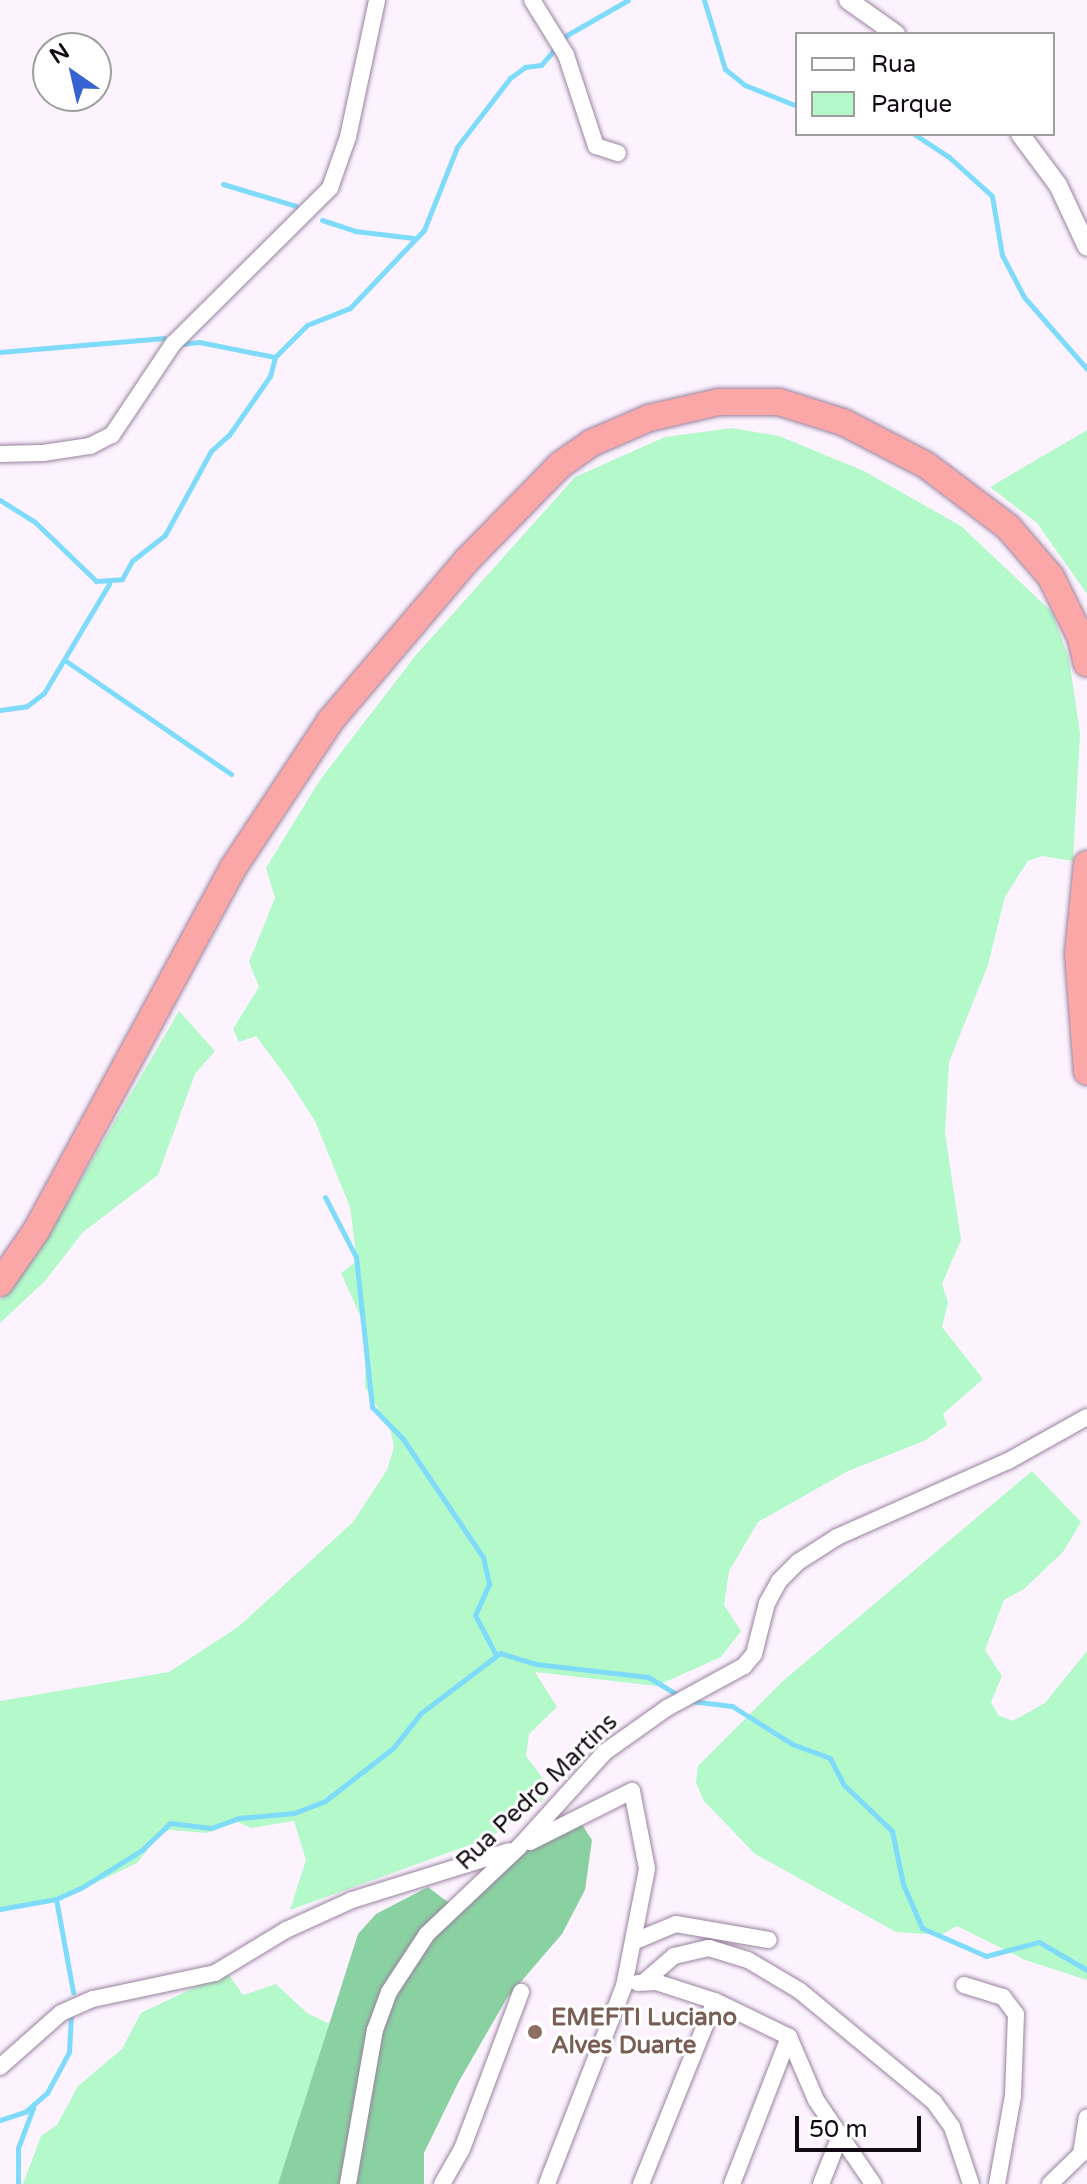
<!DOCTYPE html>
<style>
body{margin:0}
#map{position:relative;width:1087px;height:2184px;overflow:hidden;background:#fdf3ff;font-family:"Varela Round",sans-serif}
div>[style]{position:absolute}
.green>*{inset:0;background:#b3f9ca}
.forest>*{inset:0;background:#8ad1a2}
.stream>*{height:5px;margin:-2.5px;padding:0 2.5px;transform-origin:2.5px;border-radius:2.5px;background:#7fdbfa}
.roads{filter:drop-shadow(0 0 2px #99839e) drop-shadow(0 0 2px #99839e)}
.minor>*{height:16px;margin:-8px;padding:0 8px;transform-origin:8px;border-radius:8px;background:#fff}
.tertiary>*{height:18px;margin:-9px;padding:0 9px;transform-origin:9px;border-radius:9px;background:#fff}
.trunk>*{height:26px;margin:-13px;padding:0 13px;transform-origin:13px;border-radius:13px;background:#fba7a7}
.dots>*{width:22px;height:22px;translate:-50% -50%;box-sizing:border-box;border:4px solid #fff;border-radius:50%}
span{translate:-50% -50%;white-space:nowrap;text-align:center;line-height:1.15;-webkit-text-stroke:6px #fff;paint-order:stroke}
.street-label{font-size:24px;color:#120a14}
.education-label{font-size:24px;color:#785e54;font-weight:700}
.left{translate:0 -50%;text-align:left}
.legend{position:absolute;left:795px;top:32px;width:260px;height:104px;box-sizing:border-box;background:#fff;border:2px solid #a09da1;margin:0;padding:10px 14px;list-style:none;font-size:24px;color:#120a14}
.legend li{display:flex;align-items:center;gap:16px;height:40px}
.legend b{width:40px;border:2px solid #a09da1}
.north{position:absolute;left:32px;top:32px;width:80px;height:80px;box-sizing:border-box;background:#fff;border:2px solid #a09da1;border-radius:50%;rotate:326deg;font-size:22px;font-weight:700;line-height:32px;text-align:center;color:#120a14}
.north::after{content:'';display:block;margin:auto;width:28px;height:36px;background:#3762d2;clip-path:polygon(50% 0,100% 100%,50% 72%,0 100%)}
.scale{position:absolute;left:795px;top:2116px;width:126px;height:36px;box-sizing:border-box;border:4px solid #120a14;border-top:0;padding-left:10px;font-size:24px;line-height:28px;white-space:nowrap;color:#120a14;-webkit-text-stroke:6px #fff;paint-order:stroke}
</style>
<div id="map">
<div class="green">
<i style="clip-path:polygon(732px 428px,779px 436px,864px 471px,961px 526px,1052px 612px,1069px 659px,1080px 733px,1073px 861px,1042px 856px,1028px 861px,1020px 873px,1005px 897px,988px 965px,949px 1062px,945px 1133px,961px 1240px,942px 1284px,948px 1303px,942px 1327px,983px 1379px,943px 1414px,947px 1425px,924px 1441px,848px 1471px,758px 1522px,729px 1571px,724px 1605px,741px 1631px,721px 1657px,656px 1686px,535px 1672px,557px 1707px,529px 1734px,526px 1756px,550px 1788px,541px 1802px,489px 1838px,290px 1910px,306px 1860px,294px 1821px,251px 1828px,238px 1822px,207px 1833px,170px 1830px,161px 1833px,137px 1863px,62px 1899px,0 1907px,0 1701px,169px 1672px,238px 1627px,353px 1522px,387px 1470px,394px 1447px,390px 1428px,365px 1387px,366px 1329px,341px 1273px,357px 1261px,350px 1207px,315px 1121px,288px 1079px,256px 1036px,239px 1042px,233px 1029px,259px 987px,249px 962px,275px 898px,266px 868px,320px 780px,416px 655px,575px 477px,665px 437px)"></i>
<i style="clip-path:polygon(1087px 430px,1087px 594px,1037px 523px,990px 487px)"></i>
<i style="clip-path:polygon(179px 1011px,215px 1051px,195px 1074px,158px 1175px,83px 1232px,45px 1281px,0 1323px,0 1301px,41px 1248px)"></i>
<i style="clip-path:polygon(1032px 1471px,1081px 1522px,1063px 1552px,1024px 1589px,1004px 1600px,985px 1650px,1002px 1676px,991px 1702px,998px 1715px,1013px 1721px,1045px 1703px,1087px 1651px,1087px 1980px,1025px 1960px,957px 1926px,941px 1935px,896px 1932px,755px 1854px,704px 1801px,696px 1783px,698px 1766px,784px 1680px)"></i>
<i style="clip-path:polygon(227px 1972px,243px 1995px,276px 1984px,307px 2013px,330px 2024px,278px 2184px,23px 2184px,41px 2136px,57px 2125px,78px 2086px,122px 2049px,141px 2013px)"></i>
</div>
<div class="forest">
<i style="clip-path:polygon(577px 1817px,592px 1840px,585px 1890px,562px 1934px,507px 1998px,458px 2083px,424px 2153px,424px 2184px,278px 2184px,358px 1934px,376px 1914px,428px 1887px,449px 1903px)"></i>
</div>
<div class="stream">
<i style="left:704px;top:0;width:72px;rotate:73.1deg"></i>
<i style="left:725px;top:69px;width:26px;rotate:39deg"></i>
<i style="left:745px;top:85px;width:56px;rotate:22deg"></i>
<i style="left:914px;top:134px;width:42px;rotate:33.3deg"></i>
<i style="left:949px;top:157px;width:58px;rotate:42.2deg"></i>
<i style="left:992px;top:196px;width:60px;rotate:80.4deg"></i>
<i style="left:1002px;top:255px;width:47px;rotate:62.4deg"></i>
<i style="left:1024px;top:297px;width:96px;rotate:48.8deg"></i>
<i style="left:223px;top:184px;width:76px;rotate:16.8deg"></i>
<i style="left:322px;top:220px;width:35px;rotate:18deg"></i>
<i style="left:355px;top:231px;width:59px;rotate:6.8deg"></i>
<i style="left:181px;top:344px;width:18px;rotate:-6deg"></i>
<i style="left:199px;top:342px;width:77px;rotate:11.2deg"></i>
<i style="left:0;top:352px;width:165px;rotate:-4.9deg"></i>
<i style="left:0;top:500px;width:41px;rotate:32.2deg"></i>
<i style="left:35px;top:522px;width:85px;rotate:44deg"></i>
<i style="left:96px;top:581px;width:26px;rotate:-4deg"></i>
<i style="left:122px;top:579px;width:21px;rotate:-61deg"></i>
<i style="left:132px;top:561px;width:42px;rotate:-38.2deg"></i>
<i style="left:165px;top:535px;width:96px;rotate:-61.3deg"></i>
<i style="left:211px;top:451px;width:24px;rotate:-42deg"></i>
<i style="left:229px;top:435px;width:72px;rotate:-55.2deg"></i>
<i style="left:270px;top:376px;width:20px;rotate:-75deg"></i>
<i style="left:275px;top:357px;width:45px;rotate:-45deg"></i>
<i style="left:307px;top:325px;width:46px;rotate:-21.6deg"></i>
<i style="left:350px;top:308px;width:108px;rotate:-46.5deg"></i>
<i style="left:424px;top:230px;width:89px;rotate:-68.3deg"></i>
<i style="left:457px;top:147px;width:87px;rotate:-52.5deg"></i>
<i style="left:510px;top:78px;width:19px;rotate:-36deg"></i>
<i style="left:525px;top:67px;width:16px;rotate:-7deg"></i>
<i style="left:541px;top:65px;width:40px;rotate:-49deg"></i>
<i style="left:567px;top:35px;width:70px;rotate:-29.8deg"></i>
<i style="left:66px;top:661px;width:200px;rotate:34.4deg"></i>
<i style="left:0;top:710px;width:27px;rotate:-8deg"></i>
<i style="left:27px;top:706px;width:21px;rotate:-37deg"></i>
<i style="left:44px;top:693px;width:127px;rotate:-59.2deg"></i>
<i style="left:325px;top:1197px;width:68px;rotate:62.7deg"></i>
<i style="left:356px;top:1257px;width:151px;rotate:83.9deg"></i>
<i style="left:372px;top:1407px;width:45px;rotate:45.9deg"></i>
<i style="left:403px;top:1439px;width:143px;rotate:55.9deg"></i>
<i style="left:483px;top:1557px;width:28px;rotate:77deg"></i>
<i style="left:489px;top:1584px;width:34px;rotate:114deg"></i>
<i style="left:475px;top:1615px;width:45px;rotate:62.3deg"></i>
<i style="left:690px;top:1701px;width:42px;rotate:6.8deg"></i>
<i style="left:732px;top:1706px;width:71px;rotate:32.3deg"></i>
<i style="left:792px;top:1744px;width:40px;rotate:20.2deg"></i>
<i style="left:830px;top:1758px;width:29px;rotate:63deg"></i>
<i style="left:843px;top:1784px;width:68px;rotate:43.8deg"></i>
<i style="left:892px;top:1831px;width:54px;rotate:78.3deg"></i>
<i style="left:903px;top:1884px;width:48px;rotate:66.6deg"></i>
<i style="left:922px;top:1928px;width:70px;rotate:23.6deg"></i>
<i style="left:986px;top:1956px;width:55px;rotate:-14.8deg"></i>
<i style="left:1039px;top:1942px;width:56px;rotate:30.3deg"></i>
<i style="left:56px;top:1899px;width:95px;rotate:79.6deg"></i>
<i style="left:0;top:1909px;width:57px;rotate:-10.1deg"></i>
<i style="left:56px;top:1899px;width:27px;rotate:-24deg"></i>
<i style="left:81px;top:1888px;width:72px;rotate:-31.9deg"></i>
<i style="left:142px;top:1850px;width:39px;rotate:-44deg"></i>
<i style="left:170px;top:1823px;width:41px;rotate:7deg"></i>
<i style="left:211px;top:1828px;width:30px;rotate:-20deg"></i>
<i style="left:239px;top:1818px;width:55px;rotate:-5.2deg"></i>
<i style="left:294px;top:1813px;width:33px;rotate:-21deg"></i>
<i style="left:325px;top:1801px;width:86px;rotate:-37.9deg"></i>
<i style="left:393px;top:1748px;width:45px;rotate:-51.3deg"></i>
<i style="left:421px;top:1713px;width:99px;rotate:-37.2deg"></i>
<i style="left:500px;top:1653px;width:38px;rotate:17deg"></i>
<i style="left:536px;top:1664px;width:113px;rotate:6.6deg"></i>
<i style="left:648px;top:1677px;width:39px;rotate:31deg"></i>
<i style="left:0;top:2120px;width:26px;rotate:-18deg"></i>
<i style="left:25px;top:2112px;width:29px;rotate:-41deg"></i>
<i style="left:47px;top:2093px;width:47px;rotate:-61.8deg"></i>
<i style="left:69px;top:2052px;width:36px;rotate:-87deg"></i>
<i style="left:18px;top:2184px;width:36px;rotate:-90deg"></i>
<i style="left:18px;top:2148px;width:43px;rotate:-69.4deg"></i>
</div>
<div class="roads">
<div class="minor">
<i style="left:532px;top:0;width:65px;rotate:58.3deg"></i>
<i style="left:566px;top:55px;width:96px;rotate:71.8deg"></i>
<i style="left:596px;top:146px;width:23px;rotate:18deg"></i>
<i style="left:0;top:454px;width:43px;rotate:-1.3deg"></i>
<i style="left:43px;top:453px;width:48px;rotate:-8.5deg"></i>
<i style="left:90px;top:446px;width:25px;rotate:-27deg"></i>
<i style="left:112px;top:435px;width:110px;rotate:-56.2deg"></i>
<i style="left:173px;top:344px;width:221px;rotate:-44.8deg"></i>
<i style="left:330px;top:188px;width:54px;rotate:-70.6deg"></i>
<i style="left:348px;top:137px;width:140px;rotate:-78deg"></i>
<i style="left:530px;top:1842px;width:114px;rotate:-26.6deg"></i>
<i style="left:632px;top:1791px;width:79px;rotate:79.1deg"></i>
<i style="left:647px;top:1869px;width:119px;rotate:101.1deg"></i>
<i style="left:624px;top:1986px;width:212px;rotate:111.3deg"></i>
<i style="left:635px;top:1941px;width:44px;rotate:-22.5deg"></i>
<i style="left:676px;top:1924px;width:94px;rotate:9.8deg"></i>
<i style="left:644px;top:1982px;width:40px;rotate:-41deg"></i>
<i style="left:674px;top:1956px;width:36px;rotate:-13deg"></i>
<i style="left:709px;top:1948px;width:41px;rotate:17.1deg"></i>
<i style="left:748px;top:1960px;width:61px;rotate:30.8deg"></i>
<i style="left:800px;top:1991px;width:174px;rotate:39.6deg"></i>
<i style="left:934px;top:2102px;width:31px;rotate:54deg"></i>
<i style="left:952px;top:2127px;width:60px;rotate:71.6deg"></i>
<i style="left:638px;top:1983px;width:18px;rotate:-3deg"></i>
<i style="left:656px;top:1982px;width:62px;rotate:17.9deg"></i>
<i style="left:715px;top:2001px;width:82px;rotate:25.9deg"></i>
<i style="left:789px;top:2037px;width:69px;rotate:66.8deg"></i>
<i style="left:816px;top:2100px;width:102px;rotate:55.8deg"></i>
<i style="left:964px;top:1985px;width:41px;rotate:17.1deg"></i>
<i style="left:1003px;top:1997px;width:21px;rotate:53deg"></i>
<i style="left:1016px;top:2014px;width:82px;rotate:92.1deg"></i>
<i style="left:1013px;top:2096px;width:89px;rotate:100.3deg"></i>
<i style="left:0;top:2067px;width:81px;rotate:-41.5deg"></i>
<i style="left:61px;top:2013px;width:35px;rotate:-24deg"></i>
<i style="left:93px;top:1999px;width:125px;rotate:-12deg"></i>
<i style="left:215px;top:1973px;width:83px;rotate:-31.2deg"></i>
<i style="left:286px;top:1930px;width:72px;rotate:-24.4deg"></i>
<i style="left:352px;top:1900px;width:164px;rotate:-17.3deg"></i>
<i style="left:1081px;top:2154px;width:37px;rotate:-81deg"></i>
<i style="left:348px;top:2184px;width:156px;rotate:-80.1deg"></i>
<i style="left:375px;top:2030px;width:40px;rotate:-69.8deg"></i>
<i style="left:389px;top:1992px;width:69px;rotate:-56.8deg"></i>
<i style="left:427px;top:1934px;width:125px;rotate:-43.4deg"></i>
<i style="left:518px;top:1848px;width:130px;rotate:-47.8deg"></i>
<i style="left:605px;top:1752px;width:76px;rotate:-35.4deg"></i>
<i style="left:667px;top:1708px;width:88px;rotate:-28.6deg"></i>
<i style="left:744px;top:1666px;width:16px;rotate:-50deg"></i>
<i style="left:754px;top:1654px;width:53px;rotate:-75.7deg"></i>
<i style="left:767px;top:1603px;width:25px;rotate:-61deg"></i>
<i style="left:779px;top:1581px;width:27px;rotate:-45deg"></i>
<i style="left:798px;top:1562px;width:46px;rotate:-32.7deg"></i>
<i style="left:837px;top:1537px;width:187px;rotate:-24deg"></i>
<i style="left:1008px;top:1461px;width:90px;rotate:-29.1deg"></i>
<i style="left:442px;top:2184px;width:40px;rotate:-60.3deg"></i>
<i style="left:462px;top:2149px;width:168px;rotate:-69.4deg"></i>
<i style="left:641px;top:2184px;width:197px;rotate:-68deg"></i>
<i style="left:732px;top:2184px;width:158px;rotate:-68.8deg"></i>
<i style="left:821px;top:2184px;width:52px;rotate:-68.4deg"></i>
<i style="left:1050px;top:2184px;width:43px;rotate:-44.1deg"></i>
</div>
<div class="tertiary">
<i style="left:848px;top:0;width:59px;rotate:35.3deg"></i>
<i style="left:1020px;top:134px;width:64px;rotate:53.3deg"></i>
<i style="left:1058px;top:185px;width:68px;rotate:64.9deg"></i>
</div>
<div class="trunk">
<i style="left:1087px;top:864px;width:90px;rotate:95.7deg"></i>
<i style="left:1078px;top:954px;width:118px;rotate:85.6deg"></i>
<i style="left:0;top:1283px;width:63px;rotate:-55.3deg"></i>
<i style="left:36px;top:1231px;width:413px;rotate:-61.5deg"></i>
<i style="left:233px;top:868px;width:178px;rotate:-56.5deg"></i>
<i style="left:331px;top:720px;width:210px;rotate:-49.6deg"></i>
<i style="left:467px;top:560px;width:133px;rotate:-45.6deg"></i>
<i style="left:560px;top:465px;width:38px;rotate:-35deg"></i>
<i style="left:591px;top:443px;width:63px;rotate:-23.3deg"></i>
<i style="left:649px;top:418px;width:72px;rotate:-12.9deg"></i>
<i style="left:719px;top:402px;width:60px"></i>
<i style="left:779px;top:402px;width:67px;rotate:17.4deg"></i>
<i style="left:843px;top:422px;width:93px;rotate:27.4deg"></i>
<i style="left:926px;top:465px;width:103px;rotate:37.1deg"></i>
<i style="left:1008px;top:527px;width:66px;rotate:49.3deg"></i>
<i style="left:1051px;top:577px;width:68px;rotate:63.8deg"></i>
<i style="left:1081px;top:638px;width:26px;rotate:77deg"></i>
</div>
</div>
<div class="dots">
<i style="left:535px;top:2032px;background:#8d6e63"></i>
</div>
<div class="street-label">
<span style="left:537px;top:1792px;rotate:-44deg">Rua Pedro Martins</span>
</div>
<div class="education-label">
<span class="left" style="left:551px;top:2032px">EMEFTI Luciano<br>Alves Duarte</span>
</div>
<ul class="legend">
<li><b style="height:10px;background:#fff"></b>Rua</li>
<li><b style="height:22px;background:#b3f9ca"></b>Parque</li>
</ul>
<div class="north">N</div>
<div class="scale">50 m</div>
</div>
